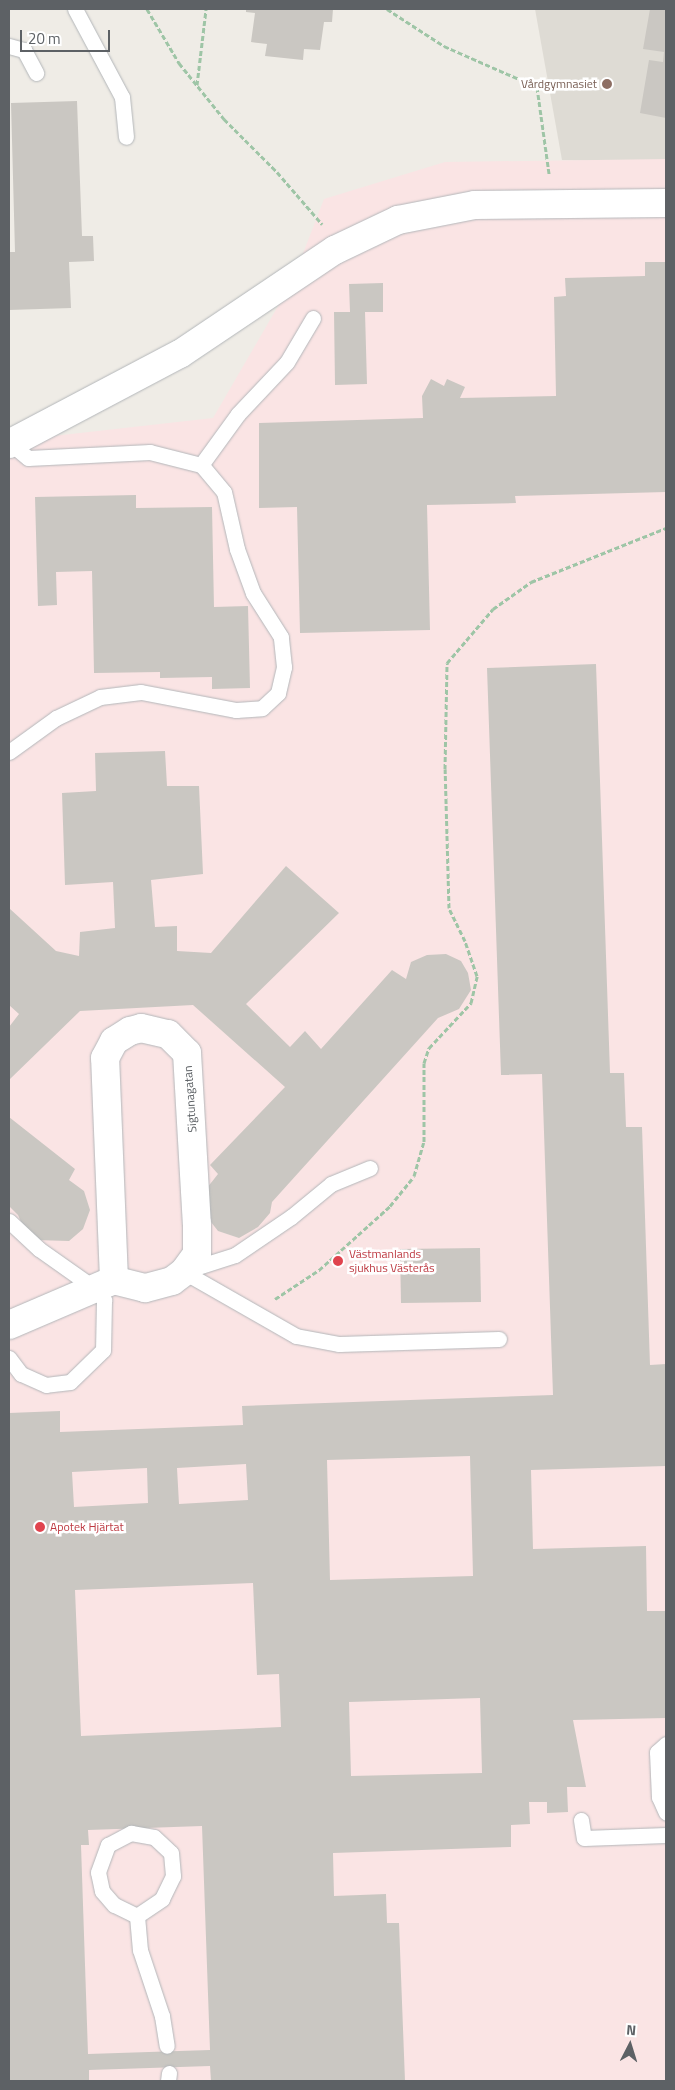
<!DOCTYPE html>
<meta charset="utf-8">
<style>
body{margin:0}
#map{position:relative;width:675px;height:2090px;overflow:hidden;background:#efece6;font-family:"Titillium Web",sans-serif}
div>[style]{position:absolute}
.education>*{inset:0;background:#dedbd4}
.medical>*{inset:0;background:#fae4e4}
.building>*{inset:0;background:#cac7c2}
.path>*{height:3px;margin-top:-1.5px;transform-origin:0;background:repeating-linear-gradient(90deg,#9ec5a6 0 5px,transparent 0 7.5px)}
.roads{filter:drop-shadow(0 0 1px #b3b6b9) drop-shadow(0 0 1px #b3b6b9)}
.service>*{height:15px;margin:-7.5px;padding:0 7.5px;transform-origin:7.5px;border-radius:7.5px;background:#fff}
.minor>*{height:28px;margin:-14px;padding:0 14px;transform-origin:14px;border-radius:14px;background:#fff}
.tertiary>*{height:28px;margin:-14px;padding:0 14px;transform-origin:14px;border-radius:14px;background:#fff}
.dots>*{width:14px;height:14px;translate:-50% -50%;box-sizing:border-box;border:2px solid #fff;border-radius:50%}
span{translate:-50% -50%;white-space:nowrap;text-align:center;line-height:1.15;-webkit-text-stroke:5px #fff;paint-order:stroke}
.education-label{font-size:12px;color:#785e54}
.right{translate:-100% -50%;text-align:right}
.street-label{font-size:12px;color:#5d6165}
.health-label{font-size:12px;color:#be3a42}
.left{translate:0 -50%;text-align:left}
.frame{position:absolute;inset:0;border:10px solid #5d6165;pointer-events:none}
.north{position:absolute;left:605px;top:2020px;width:50px;height:50px;-webkit-text-stroke:4px #fff;paint-order:stroke;rotate:5deg;font-size:14px;font-weight:700;line-height:20px;text-align:center;color:#5d6165}
.north::after{content:'';display:block;margin:auto;width:18px;height:22px;background:#5d6165;clip-path:polygon(50% 0,100% 100%,50% 72%,0 100%)}
.scale{position:absolute;left:20px;top:30px;width:90px;height:22px;box-sizing:border-box;border:2px solid #5d6165;border-top:0;padding-left:6px;font-size:15px;line-height:18px;white-space:nowrap;color:#5d6165;-webkit-text-stroke:4px #fff;paint-order:stroke}
</style>
<div id="map">
<div class="education">
<i style="clip-path:polygon(535px 9px,666px 9px,666px 162px,562px 160px)"></i>
</div>
<div class="medical">
<i style="clip-path:polygon(666px 159px,666px 2081px,9px 2081px,9px 441px,213px 418px,292px 282px,324px 199px,445px 162px)"></i>
</div>
<div class="building">
<i style="clip-path:polygon(246px 9px,333px 9px,332px 22px,324px 22px,320px 50px,304px 49px,303px 60px,265px 56px,267px 44px,251px 42px,255px 13px,246px 12px)"></i>
<i style="clip-path:polygon(650px 9px,666px 9px,666px 118px,640px 113px,649px 60px,663px 62px,664px 52px,643px 49px)"></i>
<i style="clip-path:polygon(77px 101px,82px 236px,93px 236px,94px 261px,69px 262px,71px 308px,9px 310px,9px 252px,15px 252px,11px 103px)"></i>
<i style="clip-path:polygon(645px 262px,666px 262px,666px 492px,515px 496px,516px 503px,427px 505px,430px 630px,300px 633px,297px 507px,259px 508px,259px 423px,423px 418px,422px 396px,431px 379px,444px 386px,447px 379px,465px 387px,460px 398px,556px 396px,554px 297px,566px 296px,565px 278px,645px 276px)"></i>
<i style="clip-path:polygon(383px 283px,383px 312px,365px 312px,367px 384px,335px 385px,334px 312px,350px 312px,349px 284px)"></i>
<i style="clip-path:polygon(136px 495px,136px 508px,212px 507px,214px 607px,248px 606px,250px 688px,212px 689px,212px 677px,160px 678px,160px 672px,94px 673px,92px 571px,56px 572px,57px 605px,38px 606px,35px 497px)"></i>
<i style="clip-path:polygon(evenodd,596px 664px,610px 1073px,624px 1073px,626px 1127px,642px 1127px,650px 1365px,666px 1364px,666px 1466px,531px 1470px,533px 1549px,646px 1546px,647px 1611px,666px 1611px,666px 1718px,573px 1720px,586px 1787px,567px 1787px,568px 1812px,547px 1813px,547px 1802px,529px 1802px,530px 1824px,511px 1825px,511px 1847px,333px 1853px,334px 1896px,386px 1894px,387px 1923px,399px 1923px,405px 2081px,211px 2081px,210px 2066px,89px 2070px,89px 2081px,9px 2081px,9px 1413px,60px 1411px,60px 1432px,243px 1425px,242px 1406px,553px 1395px,542px 1074px,501px 1075px,487px 668px,596px 664px,470px 1456px,473px 1576px,330px 1580px,327px 1460px,470px 1456px,596px 664px,246px 1464px,248px 1500px,179px 1504px,177px 1468px,246px 1464px,596px 664px,147px 1468px,148px 1503px,74px 1507px,72px 1472px,147px 1468px,596px 664px,253px 1583px,257px 1675px,279px 1674px,281px 1727px,81px 1736px,75px 1590px,253px 1583px,596px 664px,480px 1698px,482px 1773px,351px 1776px,349px 1702px,480px 1698px,596px 664px,202px 1826px,210px 2050px,88px 2054px,81px 1845px,89px 1845px,88px 1830px,202px 1826px)"></i>
<i style="clip-path:polygon(165px 751px,167px 786px,199px 786px,203px 874px,151px 880px,155px 927px,177px 926px,177px 951px,211px 953px,286px 866px,339px 913px,246px 1004px,290px 1047px,305px 1031px,321px 1049px,392px 970px,406px 979px,411px 962px,427px 955px,446px 954px,461px 961px,468px 973px,471px 990px,459px 1009px,438px 1018px,272px 1202px,270px 1213px,258px 1227px,239px 1238px,218px 1231px,204px 1213px,207px 1188px,218px 1174px,210px 1165px,285px 1087px,193px 1005px,80px 1011px,9px 1080px,9px 1027px,19px 1014px,9px 1005px,9px 908px,56px 951px,79px 956px,80px 932px,115px 928px,113px 882px,65px 885px,62px 793px,96px 791px,95px 753px)"></i>
<i style="clip-path:polygon(9px 1117px,75px 1169px,69px 1180px,84px 1191px,90px 1210px,83px 1229px,69px 1241px,35px 1240px,25px 1231px,18px 1215px,9px 1206px)"></i>
<i style="clip-path:polygon(480px 1248px,481px 1302px,401px 1303px,400px 1249px)"></i>
</div>
<div class="path">
<i style="left:147px;top:9px;width:63px;rotate:59.3deg"></i>
<i style="left:179px;top:63px;width:72px;rotate:51.2deg"></i>
<i style="left:224px;top:119px;width:75px;rotate:45deg"></i>
<i style="left:277px;top:172px;width:69px;rotate:49.1deg"></i>
<i style="left:387px;top:9px;width:68px;rotate:33deg"></i>
<i style="left:444px;top:46px;width:102px;rotate:23.8deg"></i>
<i style="left:537px;top:87px;width:88px;rotate:82.1deg"></i>
<i style="left:197px;top:85px;width:77px;rotate:-83.2deg"></i>
<i style="left:275px;top:1299px;width:53px;rotate:-33.4deg"></i>
<i style="left:319px;top:1270px;width:96px;rotate:-42deg"></i>
<i style="left:390px;top:1206px;width:38px;rotate:-51deg"></i>
<i style="left:414px;top:1176px;width:35px;rotate:-74deg"></i>
<i style="left:424px;top:1142px;width:79px;rotate:-90deg"></i>
<i style="left:424px;top:1063px;width:16px;rotate:-72deg"></i>
<i style="left:429px;top:1048px;width:62px;rotate:-47deg"></i>
<i style="left:471px;top:1003px;width:28px;rotate:-77deg"></i>
<i style="left:477px;top:976px;width:37px;rotate:-109deg"></i>
<i style="left:465px;top:941px;width:37px;rotate:-116deg"></i>
<i style="left:449px;top:908px;width:139px;rotate:-91.6deg"></i>
<i style="left:445px;top:769px;width:106px;rotate:-88.9deg"></i>
<i style="left:447px;top:663px;width:71px;rotate:-49.6deg"></i>
<i style="left:493px;top:609px;width:47px;rotate:-35.4deg"></i>
<i style="left:531px;top:582px;width:145px;rotate:-21.8deg"></i>
</div>
<div class="roads">
<div class="service">
<i style="left:75px;top:9px;width:100px;rotate:61.9deg"></i>
<i style="left:122px;top:97px;width:40px;rotate:84.3deg"></i>
<i style="left:9px;top:46px;width:16px;rotate:15deg"></i>
<i style="left:24px;top:50px;width:26px;rotate:62deg"></i>
<i style="left:201px;top:465px;width:63px;rotate:-54deg"></i>
<i style="left:238px;top:414px;width:71px;rotate:-46.7deg"></i>
<i style="left:287px;top:362px;width:51px;rotate:-59.4deg"></i>
<i style="left:9px;top:752px;width:58px;rotate:-35.9deg"></i>
<i style="left:56px;top:718px;width:49px;rotate:-25.5deg"></i>
<i style="left:100px;top:697px;width:41px;rotate:-7deg"></i>
<i style="left:141px;top:692px;width:97px;rotate:10.7deg"></i>
<i style="left:236px;top:710px;width:26px;rotate:-4deg"></i>
<i style="left:262px;top:708px;width:22px;rotate:-43deg"></i>
<i style="left:278px;top:693px;width:27px;rotate:-77deg"></i>
<i style="left:284px;top:667px;width:30px;rotate:-96deg"></i>
<i style="left:281px;top:637px;width:52px;rotate:-122.5deg"></i>
<i style="left:253px;top:593px;width:47px;rotate:-110deg"></i>
<i style="left:237px;top:549px;width:58px;rotate:-102.8deg"></i>
<i style="left:224px;top:492px;width:35px;rotate:-130deg"></i>
<i style="left:201px;top:465px;width:53px;rotate:-165.7deg"></i>
<i style="left:150px;top:452px;width:122px;rotate:177.2deg"></i>
<i style="left:28px;top:458px;width:23px;rotate:-140deg"></i>
<i style="left:9px;top:1221px;width:41px;rotate:43deg"></i>
<i style="left:39px;top:1249px;width:67px;rotate:35.3deg"></i>
<i style="left:94px;top:1288px;width:16px;rotate:50deg"></i>
<i style="left:104px;top:1300px;width:50px;rotate:91.1deg"></i>
<i style="left:103px;top:1350px;width:46px;rotate:135.9deg"></i>
<i style="left:70px;top:1382px;width:24px;rotate:173deg"></i>
<i style="left:46px;top:1385px;width:27px;rotate:-156deg"></i>
<i style="left:21px;top:1374px;width:20px;rotate:-127deg"></i>
<i style="left:188px;top:1270px;width:49px;rotate:-17.7deg"></i>
<i style="left:235px;top:1255px;width:68px;rotate:-34.2deg"></i>
<i style="left:291px;top:1217px;width:52px;rotate:-39.5deg"></i>
<i style="left:331px;top:1184px;width:42px;rotate:-22.3deg"></i>
<i style="left:184px;top:1272px;width:129px;rotate:29.7deg"></i>
<i style="left:296px;top:1336px;width:44px;rotate:10.5deg"></i>
<i style="left:339px;top:1344px;width:160px;rotate:-1.8deg"></i>
<i style="left:666px;top:1744px;width:12px;rotate:138deg"></i>
<i style="left:657px;top:1752px;width:45px;rotate:87.5deg"></i>
<i style="left:659px;top:1797px;width:17px;rotate:66deg"></i>
<i style="left:581px;top:1820px;width:18px;rotate:81deg"></i>
<i style="left:584px;top:1838px;width:82px;rotate:-2.1deg"></i>
<i style="left:131px;top:1833px;width:23px;rotate:10deg"></i>
<i style="left:154px;top:1837px;width:23px;rotate:43deg"></i>
<i style="left:171px;top:1853px;width:23px;rotate:85deg"></i>
<i style="left:173px;top:1876px;width:25px;rotate:116deg"></i>
<i style="left:162px;top:1899px;width:30px;rotate:146deg"></i>
<i style="left:137px;top:1916px;width:25px;rotate:-154deg"></i>
<i style="left:114px;top:1905px;width:18px;rotate:-131deg"></i>
<i style="left:102px;top:1891px;width:19px;rotate:-102deg"></i>
<i style="left:98px;top:1872px;width:29px;rotate:-70deg"></i>
<i style="left:108px;top:1845px;width:26px;rotate:-28deg"></i>
<i style="left:137px;top:1916px;width:34px;rotate:85deg"></i>
<i style="left:140px;top:1950px;width:70px;rotate:71.6deg"></i>
<i style="left:162px;top:2016px;width:30px;rotate:81deg"></i>
<i style="left:168px;top:2081px;width:8px;rotate:-83deg"></i>
</div>
<div class="minor">
<i style="left:9px;top:444px;width:193px;rotate:-27.8deg"></i>
<i style="left:180px;top:354px;width:187px;rotate:-33.9deg"></i>
<i style="left:335px;top:250px;width:70px;rotate:-25.5deg"></i>
<i style="left:398px;top:220px;width:78px;rotate:-11deg"></i>
<i style="left:475px;top:205px;width:191px;rotate:-0.6deg"></i>
</div>
<div class="tertiary">
<i style="left:141px;top:1028px;width:28px;rotate:13deg"></i>
<i style="left:168px;top:1034px;width:27px;rotate:45deg"></i>
<i style="left:187px;top:1053px;width:171px;rotate:86.7deg"></i>
<i style="left:197px;top:1224px;width:30px;rotate:90deg"></i>
<i style="left:197px;top:1254px;width:22px;rotate:126deg"></i>
<i style="left:184px;top:1272px;width:15px;rotate:143deg"></i>
<i style="left:172px;top:1281px;width:28px;rotate:165deg"></i>
<i style="left:145px;top:1288px;width:32px;rotate:-166deg"></i>
<i style="left:114px;top:1280px;width:222px;rotate:-92.3deg"></i>
<i style="left:105px;top:1058px;width:19px;rotate:-62deg"></i>
<i style="left:114px;top:1041px;width:19px;rotate:-32deg"></i>
<i style="left:130px;top:1031px;width:11px;rotate:-15deg"></i>
<i style="left:9px;top:1325px;width:114px;rotate:-23.2deg"></i>
</div>
</div>
<div class="dots">
<i style="left:607px;top:84px;background:#8d6e63"></i>
<i style="left:338px;top:1261px;background:#e0444e"></i>
<i style="left:40px;top:1527px;background:#e0444e"></i>
</div>
<div class="education-label">
<span class="right" style="left:597px;top:84px">Vårdgymnasiet</span>
</div>
<div class="street-label">
<span style="left:190px;top:1099px;rotate:-94deg">Sigtunagatan</span>
</div>
<div class="health-label">
<span class="left" style="left:349px;top:1261px">Västmanlands<br>sjukhus Västerås</span>
<span class="left" style="left:50px;top:1527px">Apotek Hjärtat</span>
</div>
<div class="frame"></div>
<div class="north">N</div>
<div class="scale">20 m</div>
</div>
